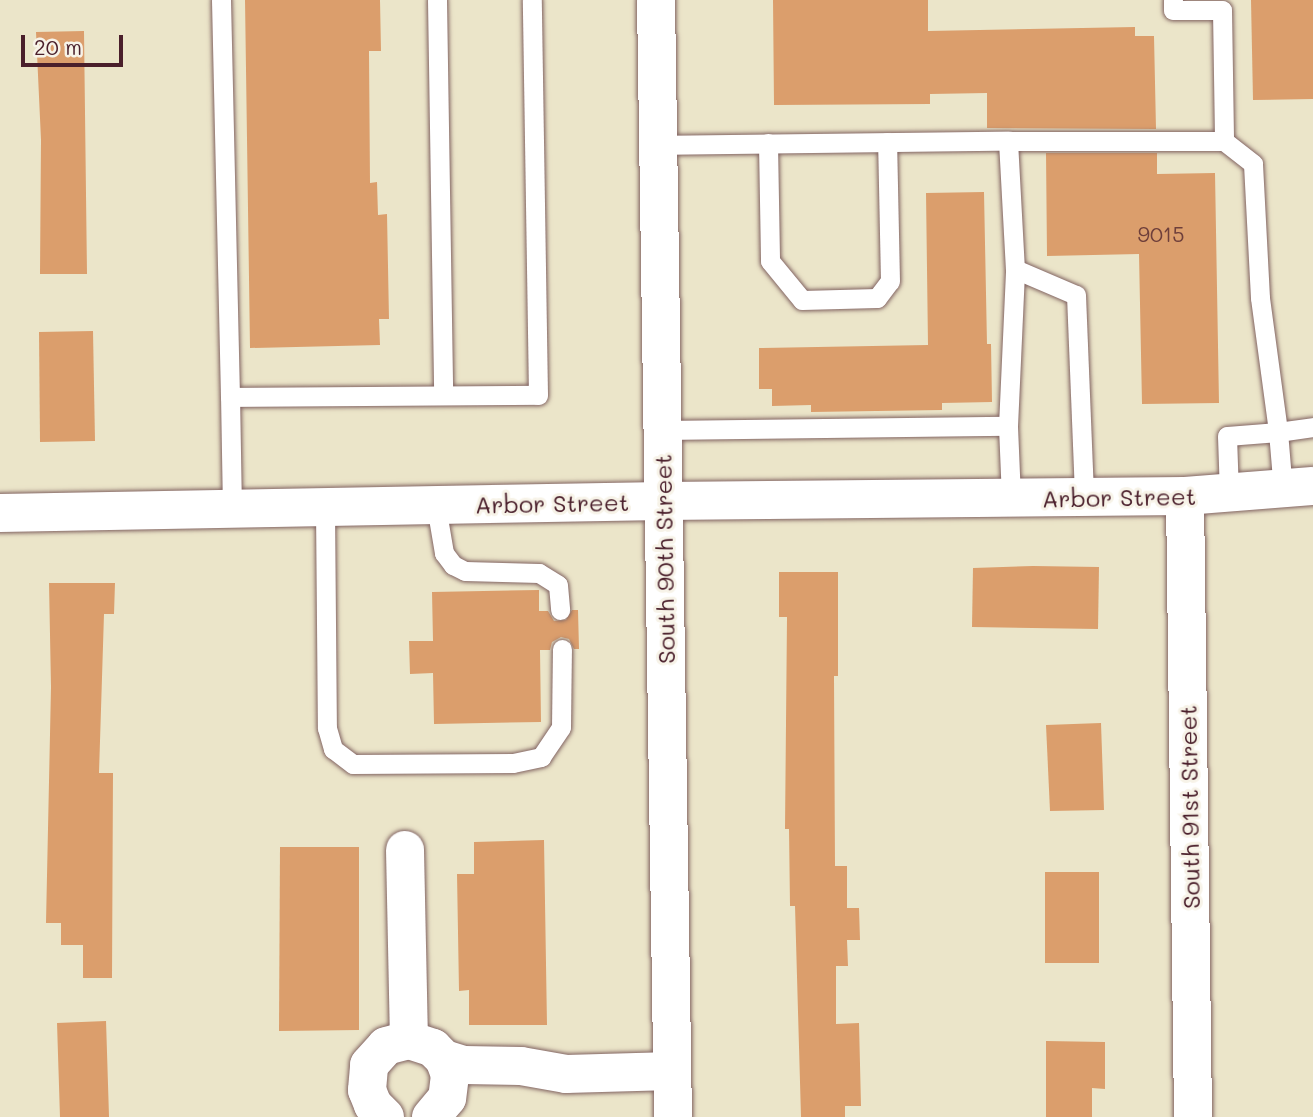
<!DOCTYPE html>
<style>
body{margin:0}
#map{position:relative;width:1313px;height:1117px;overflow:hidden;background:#ebe5c9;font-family:Mali,sans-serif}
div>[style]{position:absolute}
.building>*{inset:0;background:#db9e6c}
.roads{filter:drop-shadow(0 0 2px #826462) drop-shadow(0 0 2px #826462)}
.service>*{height:19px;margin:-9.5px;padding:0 9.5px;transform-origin:9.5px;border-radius:9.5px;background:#fff}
.minor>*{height:38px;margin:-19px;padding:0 19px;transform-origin:19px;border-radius:19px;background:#fff}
.primary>*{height:38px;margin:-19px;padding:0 19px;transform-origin:19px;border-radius:19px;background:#fff}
span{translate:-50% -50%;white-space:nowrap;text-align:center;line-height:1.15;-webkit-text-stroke:6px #f7f3e8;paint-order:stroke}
.number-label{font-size:21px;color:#6e3f3b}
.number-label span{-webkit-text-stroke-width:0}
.street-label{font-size:24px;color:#4a1f2b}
.scale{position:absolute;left:21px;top:35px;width:102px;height:32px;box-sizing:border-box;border:4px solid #4a1f2b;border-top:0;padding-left:9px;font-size:21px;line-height:24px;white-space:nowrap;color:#4a1f2b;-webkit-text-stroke:5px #f7f3e8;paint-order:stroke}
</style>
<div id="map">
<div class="building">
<i style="clip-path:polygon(245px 0,380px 0,381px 51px,369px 51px,370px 183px,377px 182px,378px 215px,387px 214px,389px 319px,379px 319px,380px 345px,250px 348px)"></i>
<i style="clip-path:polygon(773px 0,928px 0,928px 31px,1135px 27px,1135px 36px,1154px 36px,1156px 129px,987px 128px,987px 93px,930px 94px,930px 104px,774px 105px)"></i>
<i style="clip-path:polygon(1251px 0,1313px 0,1313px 99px,1253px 100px)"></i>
<i style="clip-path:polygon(84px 31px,87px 274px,40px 274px,41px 140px,36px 32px)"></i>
<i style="clip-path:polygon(1046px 153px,1157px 153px,1157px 174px,1215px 173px,1219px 403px,1142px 404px,1139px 254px,1047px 256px)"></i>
<i style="clip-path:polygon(984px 192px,987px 344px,991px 344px,992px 402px,942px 403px,942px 410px,811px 412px,811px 405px,772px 406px,772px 389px,759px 389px,759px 348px,928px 345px,926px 193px)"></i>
<i style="clip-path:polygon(93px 331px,95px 441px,40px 442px,39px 332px)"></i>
<i style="clip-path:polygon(1033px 566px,1099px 567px,1098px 629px,972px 627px,973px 568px)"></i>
<i style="clip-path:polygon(779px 572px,838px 572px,838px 676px,834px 676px,835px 866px,847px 866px,847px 908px,859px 908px,860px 940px,847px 940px,848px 966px,836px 966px,836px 1024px,859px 1023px,861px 1106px,845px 1106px,845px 1117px,801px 1117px,795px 906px,790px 906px,789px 829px,785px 829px,787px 617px,779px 617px)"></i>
<i style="clip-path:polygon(49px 583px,115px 583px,114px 614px,104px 614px,99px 773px,113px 773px,112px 978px,83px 978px,83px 945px,61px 945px,61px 923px,46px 923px,51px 687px)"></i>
<i style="clip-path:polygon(539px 590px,539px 611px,548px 611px,554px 621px,566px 620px,572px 610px,578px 610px,579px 649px,574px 649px,569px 639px,561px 637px,552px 642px,550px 650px,540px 650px,541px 722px,434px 724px,433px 673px,410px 674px,409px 641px,433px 641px,432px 592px)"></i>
<i style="clip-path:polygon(1101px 723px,1104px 810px,1050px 811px,1046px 725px)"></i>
<i style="clip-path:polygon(544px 840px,547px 1025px,469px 1025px,469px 990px,459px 991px,457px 874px,474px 874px,474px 842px)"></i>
<i style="clip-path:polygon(280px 847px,359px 847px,359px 1030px,279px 1031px)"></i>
<i style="clip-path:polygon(1045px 872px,1099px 872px,1099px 963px,1045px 963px)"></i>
<i style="clip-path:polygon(106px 1021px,109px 1117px,60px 1117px,57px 1023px)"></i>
<i style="clip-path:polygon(1046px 1041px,1105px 1042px,1105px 1089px,1092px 1088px,1092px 1117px,1046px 1117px)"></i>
</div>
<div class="roads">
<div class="service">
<i style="left:221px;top:0;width:397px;rotate:88.7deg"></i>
<i style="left:437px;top:0;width:395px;rotate:89.1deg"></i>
<i style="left:1173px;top:0;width:10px;rotate:90deg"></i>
<i style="left:1173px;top:10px;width:49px"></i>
<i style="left:1222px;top:10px;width:131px;rotate:89.1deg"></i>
<i style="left:1224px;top:141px;width:37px;rotate:38deg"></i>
<i style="left:1253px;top:164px;width:134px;rotate:87deg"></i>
<i style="left:1260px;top:298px;width:135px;rotate:82.3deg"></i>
<i style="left:1278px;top:432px;width:51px;rotate:175.5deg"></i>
<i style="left:1227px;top:436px;width:58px;rotate:88deg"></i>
<i style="left:1008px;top:141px;width:216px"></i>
<i style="left:768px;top:143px;width:118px;rotate:89deg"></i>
<i style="left:770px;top:261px;width:50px;rotate:50.6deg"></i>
<i style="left:802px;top:300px;width:75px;rotate:-1.5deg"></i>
<i style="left:877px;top:298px;width:21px;rotate:-53deg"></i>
<i style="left:890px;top:281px;width:139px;rotate:-91.2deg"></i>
<i style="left:658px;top:145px;width:350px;rotate:-0.7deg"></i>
<i style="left:1008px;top:141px;width:128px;rotate:86.9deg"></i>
<i style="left:1015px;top:269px;width:66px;rotate:23.1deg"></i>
<i style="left:1076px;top:295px;width:203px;rotate:87.7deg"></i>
<i style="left:662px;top:430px;width:346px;rotate:-0.7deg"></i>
<i style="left:1283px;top:491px;width:59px;rotate:-94.8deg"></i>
<i style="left:1278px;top:432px;width:35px;rotate:-8deg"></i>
<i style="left:1011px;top:498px;width:72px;rotate:-92.4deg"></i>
<i style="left:1008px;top:426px;width:157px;rotate:-87.4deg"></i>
<i style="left:436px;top:506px;width:48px;rotate:80.3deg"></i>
<i style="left:444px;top:553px;width:15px;rotate:53deg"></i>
<i style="left:453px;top:565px;width:13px;rotate:27deg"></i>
<i style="left:465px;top:571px;width:74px;rotate:1.5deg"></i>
<i style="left:539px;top:573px;width:22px;rotate:32deg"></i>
<i style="left:558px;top:585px;width:25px;rotate:85deg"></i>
<i style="left:325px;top:508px;width:220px;rotate:89.5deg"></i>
<i style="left:327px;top:728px;width:22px;rotate:74deg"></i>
<i style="left:333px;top:749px;width:25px;rotate:37deg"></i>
<i style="left:353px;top:764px;width:160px;rotate:-0.4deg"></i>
<i style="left:513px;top:763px;width:29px;rotate:-12deg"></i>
<i style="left:541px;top:757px;width:36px;rotate:-56deg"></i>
<i style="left:561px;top:727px;width:78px;rotate:-89.3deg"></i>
<i style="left:232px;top:509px;width:112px;rotate:-91deg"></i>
<i style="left:230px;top:397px;width:308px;rotate:-0.4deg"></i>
<i style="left:538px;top:395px;width:395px;rotate:-90.9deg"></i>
</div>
<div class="minor">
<i style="left:1185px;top:496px;width:621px;rotate:89.26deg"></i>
<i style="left:0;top:513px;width:663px;rotate:-1.04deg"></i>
<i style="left:663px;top:501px;width:522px;rotate:-0.55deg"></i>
<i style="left:1185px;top:496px;width:128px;rotate:-4.5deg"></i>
<i style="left:405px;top:850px;width:190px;rotate:88.8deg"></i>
<i style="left:444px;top:1059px;width:21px;rotate:17deg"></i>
<i style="left:464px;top:1065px;width:57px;rotate:1deg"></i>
<i style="left:521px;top:1066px;width:46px;rotate:10.1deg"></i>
<i style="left:566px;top:1074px;width:106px;rotate:-1.6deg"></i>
<i style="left:385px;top:1117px;width:17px;rotate:-135deg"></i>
<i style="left:373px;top:1105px;width:16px;rotate:-112deg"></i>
<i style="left:367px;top:1090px;width:25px;rotate:-85deg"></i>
<i style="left:369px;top:1065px;width:25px;rotate:-48deg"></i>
<i style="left:386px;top:1046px;width:24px;rotate:-15deg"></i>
<i style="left:409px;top:1040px;width:25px;rotate:18deg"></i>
<i style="left:433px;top:1048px;width:16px;rotate:45deg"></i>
<i style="left:444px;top:1059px;width:17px;rotate:69deg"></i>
<i style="left:450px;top:1075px;width:23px;rotate:97deg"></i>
<i style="left:447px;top:1098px;width:25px;rotate:130deg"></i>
</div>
<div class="primary">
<i style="left:656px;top:0;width:1117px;rotate:89.13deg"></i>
</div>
</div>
<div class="number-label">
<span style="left:1161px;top:234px">9015</span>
</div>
<div class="street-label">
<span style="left:1119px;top:497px;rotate:-1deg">Arbor Street</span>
<span style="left:552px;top:503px;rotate:-1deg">Arbor Street</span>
<span style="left:664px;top:559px;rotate:-91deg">South 90th Street</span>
<span style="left:1189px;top:807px;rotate:-91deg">South 91st Street</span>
</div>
<div class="scale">20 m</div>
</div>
